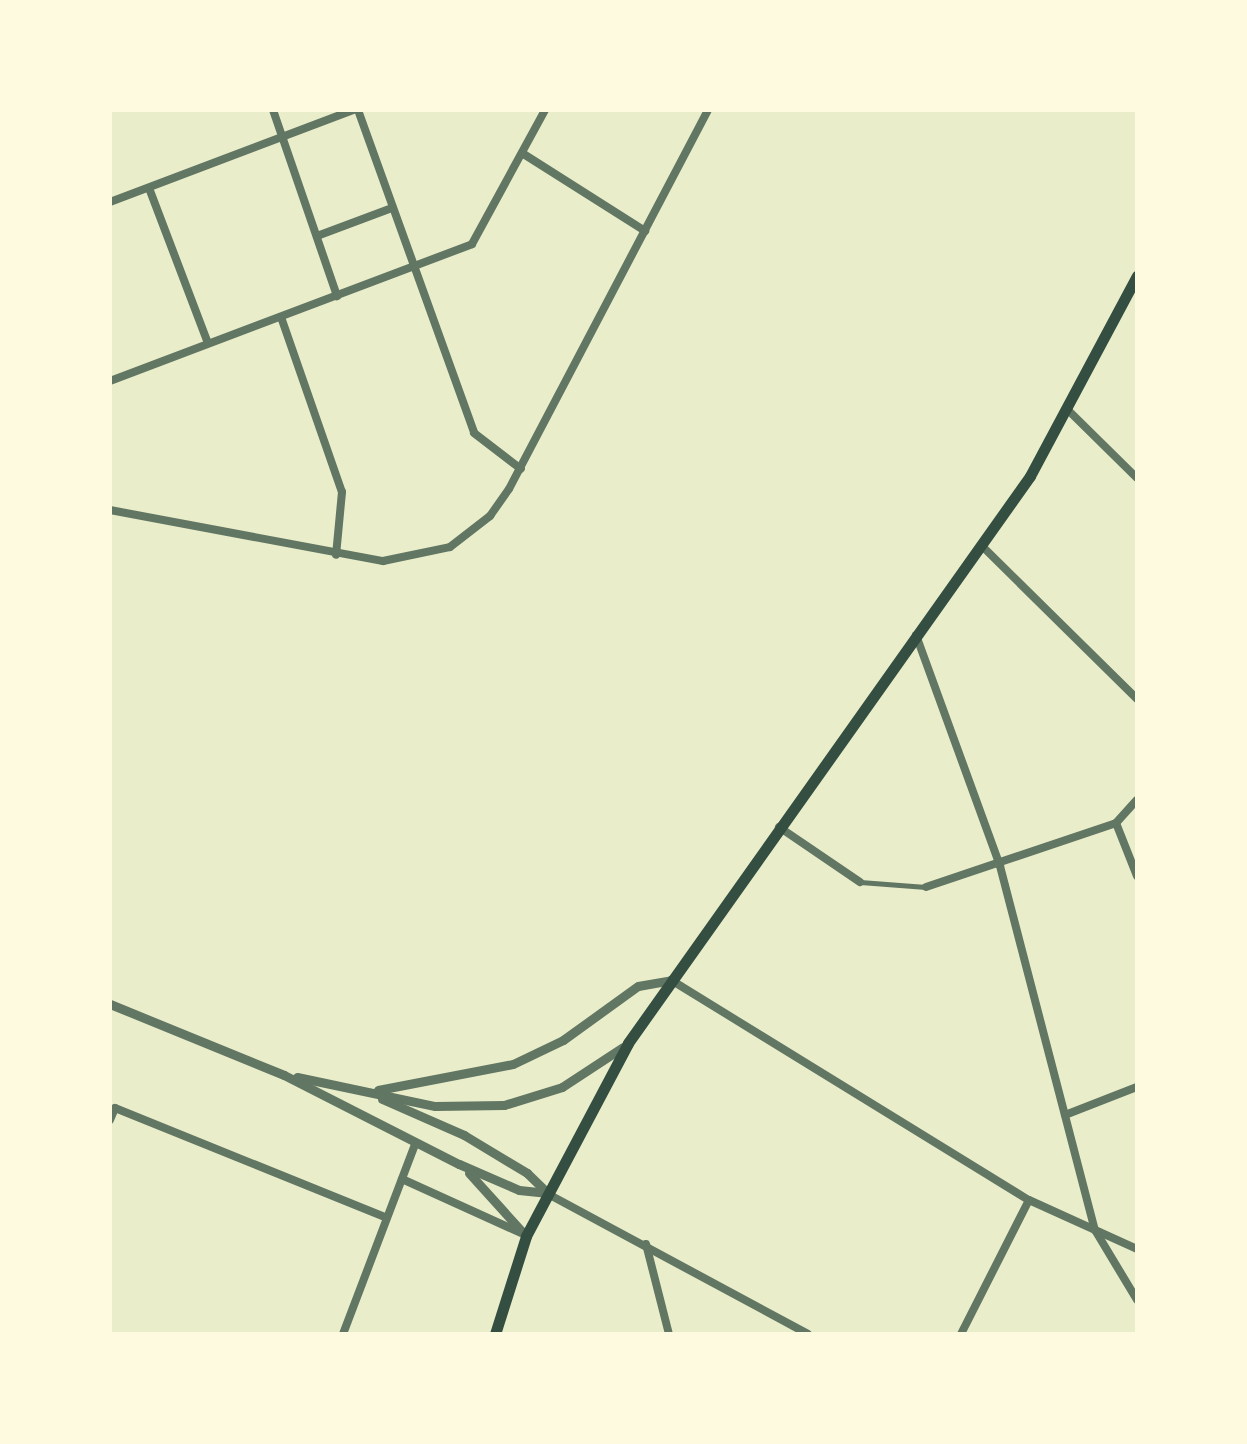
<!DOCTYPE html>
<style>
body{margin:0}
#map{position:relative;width:1247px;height:1444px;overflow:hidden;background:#e9edc9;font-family:"Space Grotesk",sans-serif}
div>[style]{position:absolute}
.pedestrian>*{height:5px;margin:-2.5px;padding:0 2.5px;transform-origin:2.5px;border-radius:2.5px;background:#617663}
.minor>*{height:8px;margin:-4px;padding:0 4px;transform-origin:4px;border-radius:4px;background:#617663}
.tertiary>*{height:9px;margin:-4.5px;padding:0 4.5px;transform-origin:4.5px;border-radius:4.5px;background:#617663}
.primary>*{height:11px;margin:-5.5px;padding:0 5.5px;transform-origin:5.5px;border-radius:5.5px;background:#344e41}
span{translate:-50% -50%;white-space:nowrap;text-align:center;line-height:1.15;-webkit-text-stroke:8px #fefae0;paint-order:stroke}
.frame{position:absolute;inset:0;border:112px solid #fefae0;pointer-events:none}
</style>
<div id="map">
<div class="pedestrian">
<i style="left:860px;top:882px;width:66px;rotate:4.3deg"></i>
</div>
<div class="minor">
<i style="left:273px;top:110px;width:197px;rotate:71deg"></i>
<i style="left:358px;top:110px;width:343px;rotate:70.2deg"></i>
<i style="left:474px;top:433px;width:59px;rotate:37.5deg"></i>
<i style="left:522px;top:153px;width:146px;rotate:32.4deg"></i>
<i style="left:149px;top:188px;width:166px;rotate:69.2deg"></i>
<i style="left:110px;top:202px;width:260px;rotate:-20.7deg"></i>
<i style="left:317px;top:236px;width:80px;rotate:-20.5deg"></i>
<i style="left:281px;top:317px;width:185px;rotate:70.8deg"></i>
<i style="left:342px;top:492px;width:63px;rotate:95.4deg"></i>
<i style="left:110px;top:381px;width:387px;rotate:-20.7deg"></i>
<i style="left:472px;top:244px;width:153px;rotate:-61.4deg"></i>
<i style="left:1070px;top:412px;width:94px;rotate:44.6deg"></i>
<i style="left:110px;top:510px;width:278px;rotate:10.6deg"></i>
<i style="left:383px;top:561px;width:68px;rotate:-11.8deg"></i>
<i style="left:450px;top:547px;width:51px;rotate:-37.8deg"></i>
<i style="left:490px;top:516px;width:33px;rotate:-55deg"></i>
<i style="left:509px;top:489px;width:428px;rotate:-62.3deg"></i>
<i style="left:982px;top:546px;width:218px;rotate:44.6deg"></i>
<i style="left:916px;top:635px;width:246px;rotate:70deg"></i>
<i style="left:1000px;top:866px;width:376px;rotate:75.4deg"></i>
<i style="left:1095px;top:1230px;width:82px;rotate:59deg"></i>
<i style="left:1116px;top:823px;width:57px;rotate:68.4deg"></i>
<i style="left:779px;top:827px;width:98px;rotate:34.2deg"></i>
<i style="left:926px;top:887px;width:200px;rotate:-18.6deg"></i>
<i style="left:1116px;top:823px;width:31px;rotate:-48deg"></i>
<i style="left:671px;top:980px;width:420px;rotate:31.6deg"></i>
<i style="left:1029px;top:1200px;width:119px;rotate:24.4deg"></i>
<i style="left:1065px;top:1115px;width:77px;rotate:-21.3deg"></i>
<i style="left:110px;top:1120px;width:13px;rotate:-67deg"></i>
<i style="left:115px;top:1108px;width:293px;rotate:22deg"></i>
<i style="left:402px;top:1179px;width:131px;rotate:24.4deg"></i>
<i style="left:548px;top:1194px;width:295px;rotate:28.3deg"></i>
<i style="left:646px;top:1244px;width:93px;rotate:75.7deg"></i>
<i style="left:343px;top:1334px;width:203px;rotate:-69.2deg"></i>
<i style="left:961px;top:1334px;width:150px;rotate:-63.1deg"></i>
</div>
<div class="tertiary">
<i style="left:110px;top:1004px;width:188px;rotate:22.2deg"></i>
<i style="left:284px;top:1075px;width:196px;rotate:27deg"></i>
<i style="left:459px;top:1164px;width:65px;rotate:23.4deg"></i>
<i style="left:519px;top:1190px;width:29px;rotate:6deg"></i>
<i style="left:297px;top:1077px;width:141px;rotate:11.9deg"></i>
<i style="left:435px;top:1106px;width:69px;rotate:-0.8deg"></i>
<i style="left:504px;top:1105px;width:61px;rotate:-17.2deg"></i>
<i style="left:562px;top:1087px;width:73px;rotate:-33.3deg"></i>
<i style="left:378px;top:1090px;width:137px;rotate:-10.9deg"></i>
<i style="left:513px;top:1064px;width:55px;rotate:-25.6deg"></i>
<i style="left:563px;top:1040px;width:92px;rotate:-35.8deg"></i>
<i style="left:638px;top:986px;width:34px;rotate:-10deg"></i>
<i style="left:382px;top:1099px;width:90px;rotate:23.7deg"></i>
<i style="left:464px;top:1135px;width:74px;rotate:31.1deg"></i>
<i style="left:527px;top:1173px;width:29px;rotate:44deg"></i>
<i style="left:469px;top:1173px;width:85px;rotate:47.9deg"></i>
</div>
<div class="primary">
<i style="left:495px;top:1334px;width:103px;rotate:-72.4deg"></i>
<i style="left:526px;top:1236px;width:218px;rotate:-62.1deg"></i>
<i style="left:628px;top:1043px;width:695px;rotate:-54.66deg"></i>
<i style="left:1030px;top:476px;width:227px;rotate:-61.9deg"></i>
</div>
<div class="frame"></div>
</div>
